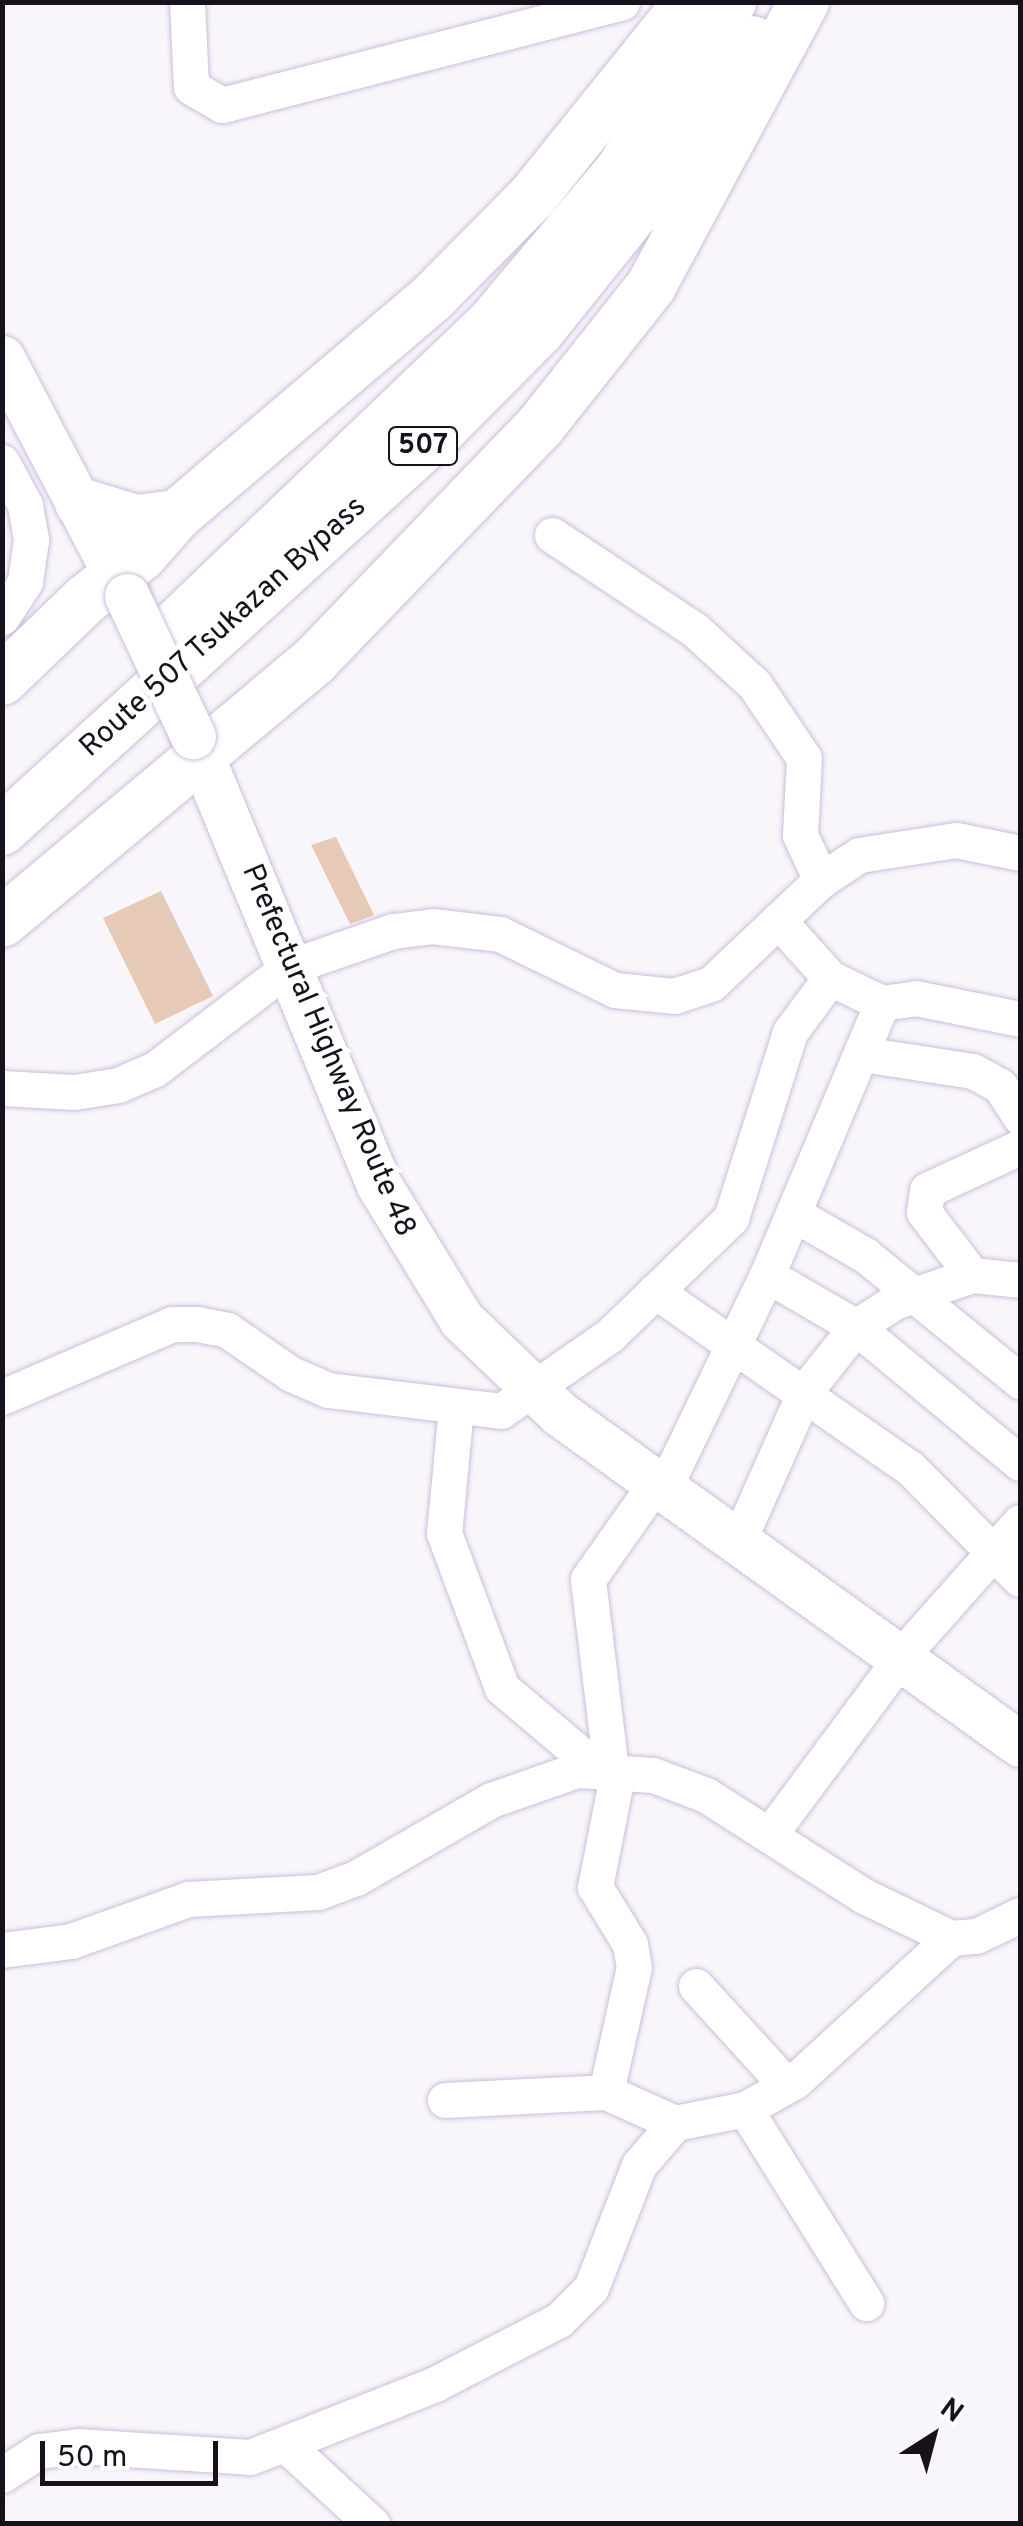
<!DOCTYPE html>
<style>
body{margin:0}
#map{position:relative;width:1023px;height:2526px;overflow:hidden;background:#f8f5fb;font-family:Overpass,sans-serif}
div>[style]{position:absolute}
.building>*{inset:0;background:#e7c9b7}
.roads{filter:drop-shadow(0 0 2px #ccbedb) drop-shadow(0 0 2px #ccbedb)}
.minor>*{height:35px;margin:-17.5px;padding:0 17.5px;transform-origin:17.5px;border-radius:17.5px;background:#fff}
.major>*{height:45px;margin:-22.5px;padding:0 22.5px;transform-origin:22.5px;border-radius:22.5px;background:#fff}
.highway>*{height:50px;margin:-25px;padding:0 25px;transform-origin:25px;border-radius:25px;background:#fff}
.bridges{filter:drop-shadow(0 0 2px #ccbedb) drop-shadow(0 0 2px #ccbedb)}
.major-bridge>*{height:45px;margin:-22.5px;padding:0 22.5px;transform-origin:22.5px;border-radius:22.5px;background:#fff}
span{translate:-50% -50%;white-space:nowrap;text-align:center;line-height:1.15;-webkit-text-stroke:10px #fff;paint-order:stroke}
.shield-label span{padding:2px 8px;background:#fff;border:2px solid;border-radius:8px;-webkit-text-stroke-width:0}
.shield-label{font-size:28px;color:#16111b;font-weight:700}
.street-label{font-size:30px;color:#16111b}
.frame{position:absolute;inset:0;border:5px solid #16111b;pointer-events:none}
.north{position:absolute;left:883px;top:2386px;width:100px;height:100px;-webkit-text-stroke:8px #fff;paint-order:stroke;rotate:36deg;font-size:28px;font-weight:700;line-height:40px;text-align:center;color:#16111b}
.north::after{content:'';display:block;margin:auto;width:35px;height:45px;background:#16111b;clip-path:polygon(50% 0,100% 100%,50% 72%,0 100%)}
.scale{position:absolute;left:40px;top:2441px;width:178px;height:45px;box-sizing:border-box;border:5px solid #16111b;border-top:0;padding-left:12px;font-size:30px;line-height:35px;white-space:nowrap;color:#16111b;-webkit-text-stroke:8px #fff;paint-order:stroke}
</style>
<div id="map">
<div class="building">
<i style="clip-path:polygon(336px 837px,374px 915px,350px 924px,311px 845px)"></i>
<i style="clip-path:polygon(161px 891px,213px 996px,155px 1024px,103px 918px)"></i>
</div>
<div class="roads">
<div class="minor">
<i style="left:187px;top:2px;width:85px;rotate:87.3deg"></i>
<i style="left:191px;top:87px;width:36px;rotate:30deg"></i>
<i style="left:222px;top:105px;width:413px;rotate:-14.4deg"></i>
<i style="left:2px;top:462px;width:49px;rotate:61.9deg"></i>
<i style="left:25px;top:505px;width:36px;rotate:80deg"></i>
<i style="left:31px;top:540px;width:42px;rotate:98.1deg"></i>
<i style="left:25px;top:582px;width:42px;rotate:123.3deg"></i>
<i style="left:552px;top:535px;width:172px;rotate:33.6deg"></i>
<i style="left:695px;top:630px;width:80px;rotate:42.5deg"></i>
<i style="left:754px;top:684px;width:89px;rotate:56deg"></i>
<i style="left:804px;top:758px;width:77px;rotate:93deg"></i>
<i style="left:800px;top:835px;width:50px;rotate:65deg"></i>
<i style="left:778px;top:920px;width:78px;rotate:48.1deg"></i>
<i style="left:830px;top:978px;width:58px;rotate:25.7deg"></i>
<i style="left:862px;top:1054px;width:112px;rotate:8.7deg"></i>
<i style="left:973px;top:1071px;width:31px;rotate:29deg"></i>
<i style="left:1000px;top:1086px;width:37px;rotate:57deg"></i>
<i style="left:2px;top:1088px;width:72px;rotate:3.2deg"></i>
<i style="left:74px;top:1092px;width:45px;rotate:-9deg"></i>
<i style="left:118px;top:1085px;width:40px;rotate:-23.4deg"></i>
<i style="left:155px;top:1069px;width:168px;rotate:-37.3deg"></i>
<i style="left:289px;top:967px;width:110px;rotate:-19.1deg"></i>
<i style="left:393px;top:931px;width:39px;rotate:-7deg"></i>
<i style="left:432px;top:926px;width:68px;rotate:6.7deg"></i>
<i style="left:500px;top:934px;width:128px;rotate:26deg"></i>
<i style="left:615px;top:990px;width:59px;rotate:5.8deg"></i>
<i style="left:674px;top:996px;width:39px;rotate:-18deg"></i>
<i style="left:711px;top:984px;width:151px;rotate:-43.4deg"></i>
<i style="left:821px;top:880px;width:45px;rotate:-33.3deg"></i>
<i style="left:859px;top:855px;width:98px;rotate:-8.8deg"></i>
<i style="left:956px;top:840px;width:65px;rotate:11.5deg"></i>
<i style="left:794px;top:1214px;width:82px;rotate:30deg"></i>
<i style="left:865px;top:1255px;width:200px;rotate:39.1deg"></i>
<i style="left:767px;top:1275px;width:103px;rotate:30.3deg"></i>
<i style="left:856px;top:1327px;width:213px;rotate:39.7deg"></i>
<i style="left:972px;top:1275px;width:79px;rotate:-127.3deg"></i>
<i style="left:924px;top:1212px;width:22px;rotate:-82deg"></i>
<i style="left:927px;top:1190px;width:102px;rotate:-24.8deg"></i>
<i style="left:655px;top:1291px;width:310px;rotate:34.8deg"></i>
<i style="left:910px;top:1468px;width:156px;rotate:45.3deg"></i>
<i style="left:2px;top:1397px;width:185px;rotate:-23.2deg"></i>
<i style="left:172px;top:1324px;width:25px"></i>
<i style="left:197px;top:1324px;width:31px;rotate:11deg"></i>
<i style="left:227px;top:1330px;width:78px;rotate:34.5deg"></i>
<i style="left:291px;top:1374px;width:40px;rotate:23.4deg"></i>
<i style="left:328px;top:1390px;width:174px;rotate:6.9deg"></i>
<i style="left:501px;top:1411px;width:131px;rotate:-34.8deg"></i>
<i style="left:609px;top:1336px;width:170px;rotate:-44deg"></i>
<i style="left:731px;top:1218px;width:195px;rotate:-72.4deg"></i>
<i style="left:790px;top:1032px;width:67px;rotate:-53.5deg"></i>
<i style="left:456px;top:1407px;width:127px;rotate:95.4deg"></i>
<i style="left:444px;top:1533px;width:165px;rotate:69.5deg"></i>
<i style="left:502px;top:1688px;width:127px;rotate:40.2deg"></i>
<i style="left:663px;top:1490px;width:239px;rotate:-64.2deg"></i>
<i style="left:767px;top:1275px;width:295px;rotate:-67.1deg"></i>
<i style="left:882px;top:1003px;width:34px;rotate:-8deg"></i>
<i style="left:916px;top:998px;width:106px;rotate:11.4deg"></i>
<i style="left:737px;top:1544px;width:167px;rotate:-66deg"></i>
<i style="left:805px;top:1391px;width:82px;rotate:-51.4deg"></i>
<i style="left:856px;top:1327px;width:45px;rotate:-33.3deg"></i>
<i style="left:894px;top:1302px;width:83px;rotate:-19.1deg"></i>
<i style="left:972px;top:1275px;width:48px;rotate:5.9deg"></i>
<i style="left:611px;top:1770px;width:192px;rotate:-96.9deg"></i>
<i style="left:588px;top:1579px;width:116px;rotate:-54.8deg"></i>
<i style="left:770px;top:1834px;width:233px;rotate:-53.4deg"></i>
<i style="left:909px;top:1647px;width:167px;rotate:-48.4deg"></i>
<i style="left:2px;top:1950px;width:70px;rotate:-7.4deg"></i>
<i style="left:71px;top:1941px;width:124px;rotate:-19.7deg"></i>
<i style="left:188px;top:1899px;width:130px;rotate:-3.1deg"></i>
<i style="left:318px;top:1892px;width:40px;rotate:-20.2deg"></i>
<i style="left:356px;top:1878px;width:156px;rotate:-30deg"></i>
<i style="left:491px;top:1800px;width:91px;rotate:-19.2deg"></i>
<i style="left:577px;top:1770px;width:76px;rotate:3.8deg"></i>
<i style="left:653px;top:1775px;width:57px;rotate:20.7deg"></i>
<i style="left:706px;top:1795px;width:188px;rotate:32.6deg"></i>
<i style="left:864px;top:1896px;width:97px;rotate:25.8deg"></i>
<i style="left:951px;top:1938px;width:25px;rotate:-5deg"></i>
<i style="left:976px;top:1936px;width:49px;rotate:-25.5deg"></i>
<i style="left:696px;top:1986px;width:134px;rotate:47.7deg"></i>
<i style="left:606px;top:2092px;width:128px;rotate:-77.4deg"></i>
<i style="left:634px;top:1967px;width:23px;rotate:-100deg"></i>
<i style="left:630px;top:1944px;width:67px;rotate:-121.6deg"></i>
<i style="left:595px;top:1887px;width:118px;rotate:-78.8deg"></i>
<i style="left:445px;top:2100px;width:161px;rotate:-2.8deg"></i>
<i style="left:606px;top:2092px;width:76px;rotate:24.2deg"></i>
<i style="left:745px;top:2109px;width:229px;rotate:58deg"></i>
<i style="left:286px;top:2445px;width:117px;rotate:42.6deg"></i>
<i style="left:2px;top:2475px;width:44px;rotate:-33deg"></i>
<i style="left:39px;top:2451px;width:38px;rotate:-7deg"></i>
<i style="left:77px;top:2446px;width:173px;rotate:3.6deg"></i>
<i style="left:250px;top:2457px;width:199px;rotate:-21.5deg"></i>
<i style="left:435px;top:2384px;width:140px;rotate:-27.3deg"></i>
<i style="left:559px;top:2320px;width:45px;rotate:-45deg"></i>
<i style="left:591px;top:2288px;width:132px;rotate:-68.7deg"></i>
<i style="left:639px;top:2165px;width:55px;rotate:-49.4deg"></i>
<i style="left:675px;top:2123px;width:71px;rotate:-11.3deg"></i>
<i style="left:745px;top:2109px;width:57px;rotate:-29.2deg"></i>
<i style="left:795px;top:2081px;width:212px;rotate:-42.5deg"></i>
</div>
<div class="major">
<i style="left:2px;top:358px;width:269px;rotate:62.3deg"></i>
<i style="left:193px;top:736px;width:486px;rotate:67.5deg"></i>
<i style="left:379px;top:1185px;width:157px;rotate:58.5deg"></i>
<i style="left:461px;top:1319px;width:137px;rotate:43.8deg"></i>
<i style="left:560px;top:1414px;width:566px;rotate:35.66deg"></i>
</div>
<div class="highway">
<i style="left:80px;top:503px;width:59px;rotate:16.9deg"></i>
<i style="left:136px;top:520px;width:41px;rotate:-7deg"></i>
<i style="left:157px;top:643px;width:460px;rotate:-43.7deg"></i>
<i style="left:490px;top:325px;width:200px;rotate:-49.9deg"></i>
<i style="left:619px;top:172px;width:204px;rotate:-56.6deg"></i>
<i style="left:2px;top:680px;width:115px;rotate:-43.9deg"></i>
<i style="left:85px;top:600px;width:71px;rotate:-38.2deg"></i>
<i style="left:141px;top:556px;width:55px;rotate:-48.7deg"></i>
<i style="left:177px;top:515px;width:336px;rotate:-40.4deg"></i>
<i style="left:433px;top:297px;width:142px;rotate:-45.3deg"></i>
<i style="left:533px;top:196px;width:249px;rotate:-51.2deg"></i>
<i style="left:2px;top:830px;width:588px;rotate:-42.31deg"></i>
<i style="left:437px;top:434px;width:145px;rotate:-45.3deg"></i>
<i style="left:539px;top:331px;width:189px;rotate:-51.2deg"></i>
<i style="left:657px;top:184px;width:172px;rotate:-56.1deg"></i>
<i style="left:2px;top:922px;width:408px;rotate:-39.9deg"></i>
<i style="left:315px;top:660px;width:326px;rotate:-46.1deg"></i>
<i style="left:541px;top:425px;width:177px;rotate:-51.6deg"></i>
<i style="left:651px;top:286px;width:323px;rotate:-61.7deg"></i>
</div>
</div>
<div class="bridges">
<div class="major-bridge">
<i style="left:127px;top:596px;width:155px;rotate:64.8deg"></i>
</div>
</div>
<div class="shield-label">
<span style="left:423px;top:446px">507</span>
</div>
<div class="street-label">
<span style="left:224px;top:628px;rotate:-42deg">Route 507 Tsukazan Bypass</span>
<span style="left:327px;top:1051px;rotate:67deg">Prefectural Highway Route 48</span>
</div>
<div class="frame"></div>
<div class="north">N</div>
<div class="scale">50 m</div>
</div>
